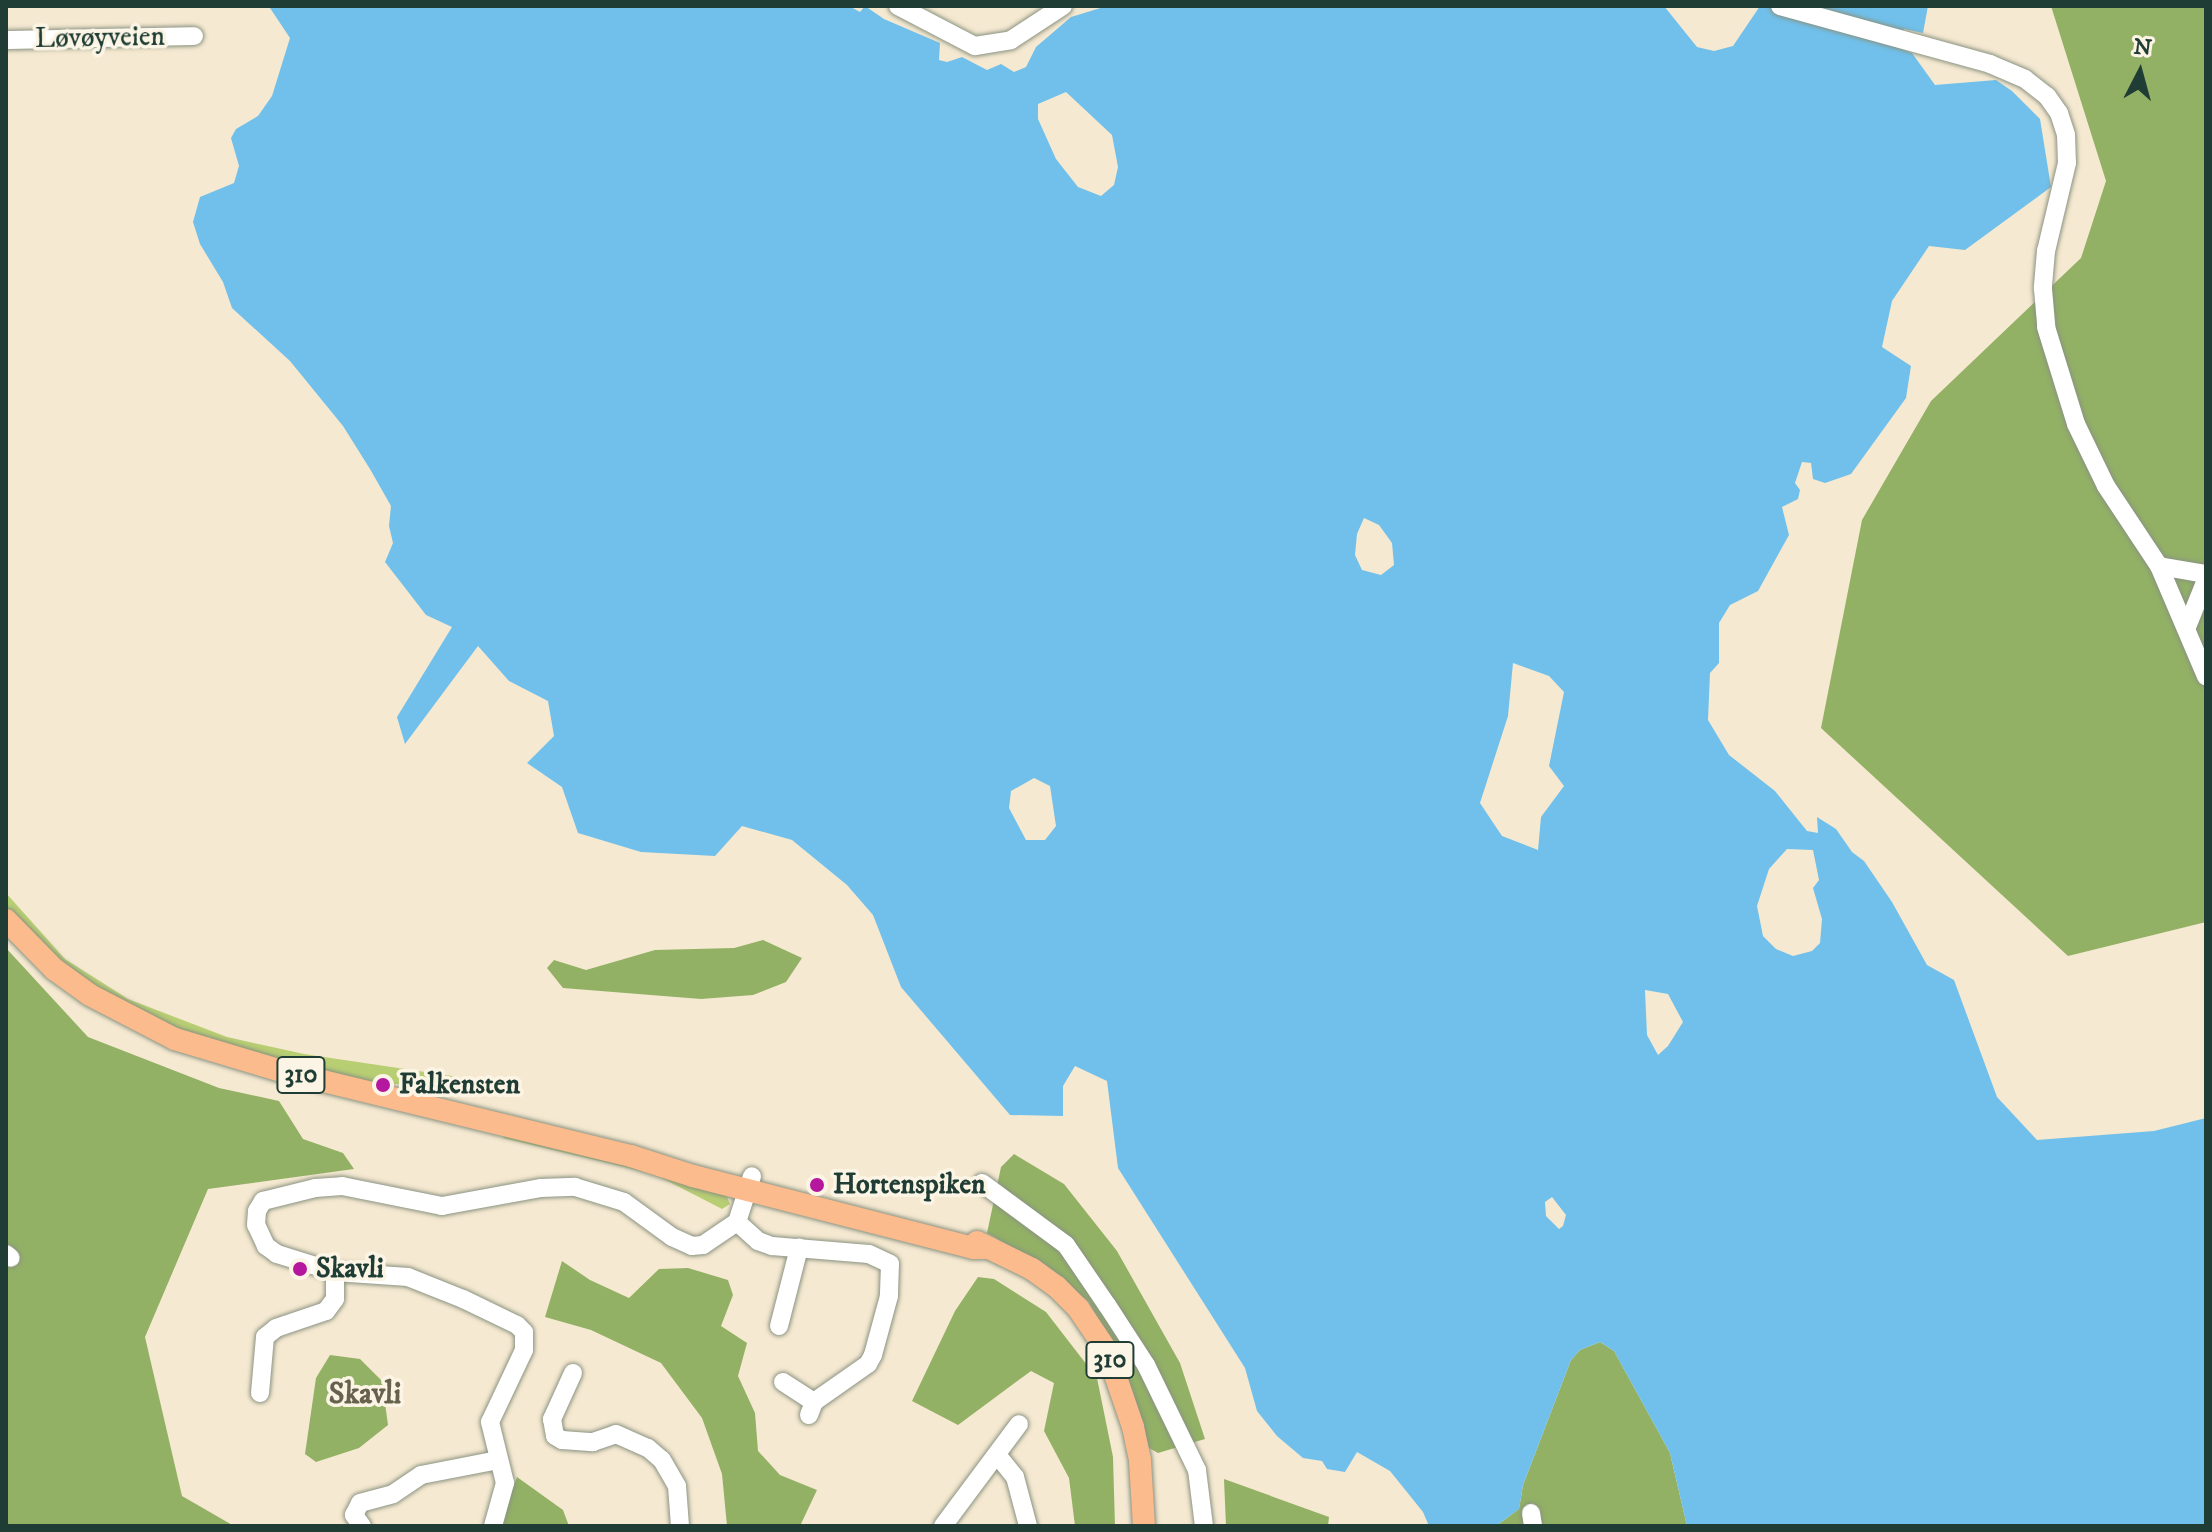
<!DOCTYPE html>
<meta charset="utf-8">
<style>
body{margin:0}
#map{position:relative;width:2212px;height:1532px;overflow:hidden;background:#f6e9d1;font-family:"IM FELL DW Pica",serif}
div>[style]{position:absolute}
.green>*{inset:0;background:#b8ce73}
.forest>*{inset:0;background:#92b165}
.water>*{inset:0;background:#70c0eb}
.roads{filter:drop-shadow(0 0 2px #8a9382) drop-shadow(0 0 2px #8a9382)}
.minor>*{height:18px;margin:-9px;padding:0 9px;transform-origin:9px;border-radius:9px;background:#fff}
.major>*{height:22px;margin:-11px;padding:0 11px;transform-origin:11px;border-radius:11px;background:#fbbb8c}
.dots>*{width:22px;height:22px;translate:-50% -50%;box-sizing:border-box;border:4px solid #fcf5e5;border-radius:50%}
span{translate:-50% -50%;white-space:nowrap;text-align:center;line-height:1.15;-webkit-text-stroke:7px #fcf5e5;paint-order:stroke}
.shield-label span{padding:2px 6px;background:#fcf5e5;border:2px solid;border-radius:6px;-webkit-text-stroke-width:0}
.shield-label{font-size:26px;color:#1f3d34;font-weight:700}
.street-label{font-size:28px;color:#1f3d34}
.poi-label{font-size:28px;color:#1f3d34;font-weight:700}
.left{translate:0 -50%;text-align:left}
.neighbourhood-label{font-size:30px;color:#67624d;font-weight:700}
.frame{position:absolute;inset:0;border:8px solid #1f3d34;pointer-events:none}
.north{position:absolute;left:2100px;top:32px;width:80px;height:80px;-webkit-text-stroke:6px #fcf5e5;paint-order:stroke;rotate:6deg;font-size:22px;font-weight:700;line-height:32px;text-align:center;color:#1f3d34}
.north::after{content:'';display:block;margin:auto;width:28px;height:36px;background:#1f3d34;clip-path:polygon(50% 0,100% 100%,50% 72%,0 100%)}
</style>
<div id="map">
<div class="green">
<i style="clip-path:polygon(6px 893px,65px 959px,128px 999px,180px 1019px,227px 1037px,304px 1054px,472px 1079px,421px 1085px,370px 1083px,196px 1042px,74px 977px,6px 910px)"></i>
<i style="clip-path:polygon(506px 1132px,725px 1192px,730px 1204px,722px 1209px,654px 1174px,503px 1138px)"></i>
</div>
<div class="forest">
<i style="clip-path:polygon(2051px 6px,2206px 6px,2206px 922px,2068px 956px,1821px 728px,1862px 520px,1931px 401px,2081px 258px,2106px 181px)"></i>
<i style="clip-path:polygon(763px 940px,802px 958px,786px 982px,753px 995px,701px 999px,563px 988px,547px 968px,554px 960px,586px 970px,655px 950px,734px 948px)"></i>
<i style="clip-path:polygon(6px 948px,88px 1037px,219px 1088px,279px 1101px,303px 1139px,343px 1153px,354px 1169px,208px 1189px,145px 1337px,182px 1496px,234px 1526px,6px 1526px)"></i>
<i style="clip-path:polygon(1014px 1154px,1064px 1184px,1117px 1251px,1180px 1363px,1205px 1439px,1158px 1453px,1149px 1448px,1126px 1372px,1089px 1302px,1049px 1268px,987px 1233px,1001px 1167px)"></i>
<i style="clip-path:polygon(562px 1261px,590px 1280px,629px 1298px,659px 1269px,688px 1268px,728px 1280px,733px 1295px,721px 1326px,747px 1343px,738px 1376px,755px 1413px,758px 1451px,780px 1475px,817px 1490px,800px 1526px,727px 1526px,722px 1474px,702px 1418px,661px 1363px,591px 1330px,545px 1317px)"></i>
<i style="clip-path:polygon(978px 1277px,994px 1279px,1046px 1312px,1097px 1378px,1113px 1457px,1115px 1526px,1075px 1526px,1069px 1478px,1044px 1431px,1054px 1383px,1031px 1371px,958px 1425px,912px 1401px,955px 1311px)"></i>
<i style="clip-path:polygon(1600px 1342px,1614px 1351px,1670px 1453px,1687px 1526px,1496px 1526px,1519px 1509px,1523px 1485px,1571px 1360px,1580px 1350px)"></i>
<i style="clip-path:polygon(330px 1355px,360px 1359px,382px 1381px,388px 1425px,359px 1448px,316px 1462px,305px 1454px,316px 1378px)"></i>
<i style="clip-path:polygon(517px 1477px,563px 1510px,569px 1526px,499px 1526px)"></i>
<i style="clip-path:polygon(1224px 1479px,1329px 1517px,1328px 1526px,1226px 1526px)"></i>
</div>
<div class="water">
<i style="clip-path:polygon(evenodd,273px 6px,849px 6px,860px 12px,865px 6px,884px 19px,940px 43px,939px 60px,947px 62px,962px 57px,987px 70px,1001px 64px,1014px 72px,1026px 67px,1036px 47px,1071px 17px,1107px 6px,1664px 6px,1697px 47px,1714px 51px,1733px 46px,1760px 6px,1928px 6px,1923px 33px,1904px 29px,1893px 46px,1912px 53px,1935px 85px,1996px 80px,2012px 91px,2040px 119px,2051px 187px,1965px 250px,1929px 246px,1892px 301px,1882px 347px,1911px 366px,1906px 398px,1851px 474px,1825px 483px,1813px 479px,1811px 463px,1802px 462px,1795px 483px,1800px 490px,1798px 499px,1782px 507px,1789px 535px,1758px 591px,1730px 605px,1719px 623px,1719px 663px,1710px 673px,1708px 720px,1729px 755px,1775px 791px,1807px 831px,1818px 833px,1817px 817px,1836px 829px,1852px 852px,1864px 861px,1892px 902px,1927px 965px,1954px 980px,1997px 1097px,2037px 1140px,2154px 1131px,2206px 1118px,2206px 1526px,1687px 1526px,1670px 1453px,1614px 1351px,1600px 1342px,1580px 1350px,1571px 1360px,1523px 1485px,1519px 1509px,1496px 1526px,1429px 1526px,1423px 1512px,1390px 1471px,1357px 1452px,1345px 1472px,1327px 1469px,1322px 1461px,1303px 1458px,1277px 1436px,1257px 1411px,1245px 1368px,1118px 1168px,1107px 1081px,1075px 1066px,1063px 1086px,1063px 1116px,1010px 1115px,901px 987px,873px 915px,847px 885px,792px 840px,742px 826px,715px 856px,641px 852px,578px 833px,562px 787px,527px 763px,554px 736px,548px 701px,509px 681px,478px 646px,405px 744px,397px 717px,452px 627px,426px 615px,385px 562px,393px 543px,389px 526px,391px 506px,370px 469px,343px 426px,290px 361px,232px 308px,223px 282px,200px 244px,193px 222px,200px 197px,234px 183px,239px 166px,231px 138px,236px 129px,258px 116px,272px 96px,290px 38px,270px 8px,273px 6px,1066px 92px,1112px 135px,1118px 167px,1114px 185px,1101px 196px,1078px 187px,1056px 159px,1038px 119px,1038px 104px,1066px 92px,273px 6px,1364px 518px,1379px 525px,1392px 543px,1394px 565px,1381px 575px,1362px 570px,1355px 555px,1357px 534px,1364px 518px,273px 6px,1513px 663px,1549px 676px,1564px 692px,1549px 766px,1564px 786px,1541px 817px,1538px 850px,1502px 836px,1480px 803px,1508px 716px,1513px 663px,273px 6px,1034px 778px,1050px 786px,1056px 826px,1045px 840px,1026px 840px,1009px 808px,1011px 791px,1034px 778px,273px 6px,1787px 849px,1813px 850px,1819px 880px,1813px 888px,1822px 919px,1820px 943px,1812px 951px,1793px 956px,1776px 949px,1763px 936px,1757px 906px,1769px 869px,1787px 849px,273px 6px,1645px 990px,1668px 994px,1683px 1022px,1668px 1046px,1658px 1055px,1647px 1035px,1645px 990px,273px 6px,1552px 1197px,1566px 1215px,1563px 1226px,1559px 1229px,1546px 1216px,1545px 1202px,1552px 1197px)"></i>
</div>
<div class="roads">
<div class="minor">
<i style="left:898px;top:6px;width:87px;rotate:27.5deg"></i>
<i style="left:975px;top:46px;width:36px;rotate:-9deg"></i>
<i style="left:1011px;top:40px;width:62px;rotate:-33.2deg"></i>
<i style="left:1780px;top:6px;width:218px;rotate:15.4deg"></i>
<i style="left:1990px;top:64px;width:38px;rotate:23deg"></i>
<i style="left:2025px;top:79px;width:28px;rotate:38deg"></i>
<i style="left:2047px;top:96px;width:21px;rotate:55deg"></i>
<i style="left:2059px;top:113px;width:23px;rotate:72deg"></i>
<i style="left:2066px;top:135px;width:28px;rotate:88deg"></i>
<i style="left:2067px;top:163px;width:90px;rotate:103.4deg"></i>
<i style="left:2046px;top:251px;width:38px;rotate:95deg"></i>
<i style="left:2043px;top:289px;width:38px;rotate:85deg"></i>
<i style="left:2046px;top:327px;width:102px;rotate:72.8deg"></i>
<i style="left:2076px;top:424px;width:69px;rotate:64.2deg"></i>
<i style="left:2106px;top:486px;width:96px;rotate:56.5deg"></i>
<i style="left:2159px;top:566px;width:120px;rotate:66.9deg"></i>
<i style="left:6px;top:40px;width:188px;rotate:-1.2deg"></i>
<i style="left:2159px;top:566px;width:48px;rotate:9.7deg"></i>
<i style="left:2187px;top:627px;width:51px;rotate:-68deg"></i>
<i style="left:982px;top:1183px;width:104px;rotate:36.4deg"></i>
<i style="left:1066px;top:1245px;width:73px;rotate:55.7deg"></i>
<i style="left:1107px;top:1305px;width:72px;rotate:57deg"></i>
<i style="left:1146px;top:1365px;width:117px;rotate:64.1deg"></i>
<i style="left:1197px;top:1470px;width:56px;rotate:82.9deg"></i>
<i style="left:737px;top:1222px;width:28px;rotate:42deg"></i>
<i style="left:758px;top:1241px;width:15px;rotate:20deg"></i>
<i style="left:772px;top:1246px;width:97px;rotate:4.7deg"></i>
<i style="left:869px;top:1254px;width:23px;rotate:25deg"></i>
<i style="left:890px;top:1264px;width:32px;rotate:92deg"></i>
<i style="left:889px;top:1296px;width:61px;rotate:105.2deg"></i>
<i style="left:873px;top:1355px;width:10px;rotate:119deg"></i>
<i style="left:868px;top:1364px;width:66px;rotate:144.9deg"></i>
<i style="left:814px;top:1402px;width:14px;rotate:111deg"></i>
<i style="left:6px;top:1254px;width:6px;rotate:39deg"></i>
<i style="left:779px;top:1326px;width:81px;rotate:-75.6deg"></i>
<i style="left:573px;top:1373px;width:51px;rotate:114.5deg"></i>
<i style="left:552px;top:1419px;width:17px;rotate:80deg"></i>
<i style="left:555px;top:1436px;width:8px;rotate:30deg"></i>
<i style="left:562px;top:1440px;width:31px;rotate:4deg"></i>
<i style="left:593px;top:1442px;width:24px;rotate:-19deg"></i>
<i style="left:616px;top:1434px;width:35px;rotate:24deg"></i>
<i style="left:648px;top:1448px;width:18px;rotate:41deg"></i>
<i style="left:662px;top:1460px;width:30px;rotate:60deg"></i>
<i style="left:677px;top:1486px;width:40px;rotate:85.7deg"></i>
<i style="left:783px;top:1382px;width:37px;rotate:33deg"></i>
<i style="left:260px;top:1393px;width:56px;rotate:-84.9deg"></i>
<i style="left:265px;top:1337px;width:14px;rotate:-39deg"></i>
<i style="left:276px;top:1328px;width:53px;rotate:-18.8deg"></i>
<i style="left:326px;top:1311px;width:15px;rotate:-53deg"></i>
<i style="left:335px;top:1299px;width:27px;rotate:-90deg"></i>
<i style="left:998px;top:1456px;width:27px;rotate:51deg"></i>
<i style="left:1015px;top:1477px;width:51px;rotate:75.1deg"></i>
<i style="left:1531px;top:1513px;width:13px;rotate:81deg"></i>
<i style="left:362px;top:1526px;width:14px;rotate:-126deg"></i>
<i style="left:354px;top:1515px;width:13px;rotate:-63deg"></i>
<i style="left:360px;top:1503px;width:34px;rotate:-15deg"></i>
<i style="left:393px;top:1494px;width:34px;rotate:-34deg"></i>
<i style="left:421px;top:1475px;width:78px;rotate:-11deg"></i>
<i style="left:493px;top:1526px;width:45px;rotate:-74.4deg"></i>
<i style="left:505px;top:1483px;width:63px;rotate:-103.8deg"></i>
<i style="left:490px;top:1422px;width:80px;rotate:-64.7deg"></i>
<i style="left:524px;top:1350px;width:18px;rotate:-90deg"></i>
<i style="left:524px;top:1332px;width:10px;rotate:-135deg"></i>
<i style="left:517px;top:1325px;width:60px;rotate:-154.3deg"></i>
<i style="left:463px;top:1299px;width:59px;rotate:-158.2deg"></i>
<i style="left:408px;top:1277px;width:73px;rotate:-176.1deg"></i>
<i style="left:335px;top:1272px;width:61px;rotate:-162.8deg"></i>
<i style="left:277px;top:1254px;width:14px;rotate:-144deg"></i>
<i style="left:266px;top:1246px;width:23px;rotate:-115deg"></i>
<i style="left:256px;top:1225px;width:14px;rotate:-86deg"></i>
<i style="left:257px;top:1211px;width:12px;rotate:-59deg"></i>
<i style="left:263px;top:1201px;width:54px;rotate:-14deg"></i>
<i style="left:315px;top:1188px;width:27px;rotate:-4deg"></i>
<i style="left:342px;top:1186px;width:102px;rotate:11.3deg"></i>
<i style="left:442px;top:1206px;width:101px;rotate:-10.3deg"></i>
<i style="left:541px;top:1188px;width:34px;rotate:-2deg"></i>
<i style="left:575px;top:1187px;width:51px;rotate:17deg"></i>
<i style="left:624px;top:1202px;width:59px;rotate:36.1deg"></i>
<i style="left:672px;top:1237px;width:22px;rotate:24deg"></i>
<i style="left:692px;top:1246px;width:11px;rotate:-5deg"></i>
<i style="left:703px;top:1245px;width:41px;rotate:-34.1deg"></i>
<i style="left:737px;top:1222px;width:48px;rotate:-71.9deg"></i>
<i style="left:943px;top:1526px;width:127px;rotate:-53.3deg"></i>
</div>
<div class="major">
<i style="left:6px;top:920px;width:69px;rotate:45.6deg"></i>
<i style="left:54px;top:969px;width:44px;rotate:35.8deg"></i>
<i style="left:90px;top:995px;width:96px;rotate:27.4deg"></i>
<i style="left:175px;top:1039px;width:112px;rotate:16.7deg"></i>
<i style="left:282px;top:1071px;width:359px;rotate:13.7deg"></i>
<i style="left:631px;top:1156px;width:65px;rotate:17.9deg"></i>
<i style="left:693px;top:1176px;width:290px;rotate:14.4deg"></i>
<i style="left:974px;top:1248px;width:14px"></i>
<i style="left:977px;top:1242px;width:61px;rotate:26.1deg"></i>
<i style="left:1032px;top:1269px;width:31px;rotate:36deg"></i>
<i style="left:1057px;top:1287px;width:30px;rotate:45deg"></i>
<i style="left:1078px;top:1308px;width:52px;rotate:56deg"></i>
<i style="left:1107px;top:1351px;width:80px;rotate:71.1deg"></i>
<i style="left:1133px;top:1427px;width:35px;rotate:78deg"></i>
<i style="left:1140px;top:1461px;width:65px;rotate:86.5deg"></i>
</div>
</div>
<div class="dots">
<i style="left:383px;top:1085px;background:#b5179e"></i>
<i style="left:817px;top:1185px;background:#b5179e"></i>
<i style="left:300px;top:1269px;background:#b5179e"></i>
</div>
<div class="shield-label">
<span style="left:301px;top:1075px">310</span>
<span style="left:1110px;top:1360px">310</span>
</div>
<div class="street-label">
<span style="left:100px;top:38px;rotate:-1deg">Løvøyveien</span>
</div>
<div class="poi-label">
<span class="left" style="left:399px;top:1085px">Falkensten</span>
<span class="left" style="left:833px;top:1185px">Hortenspiken</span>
<span class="left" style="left:316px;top:1269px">Skavli</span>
</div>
<div class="neighbourhood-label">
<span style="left:365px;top:1395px">Skavli</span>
</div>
<div class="frame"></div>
<div class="north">N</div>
</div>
